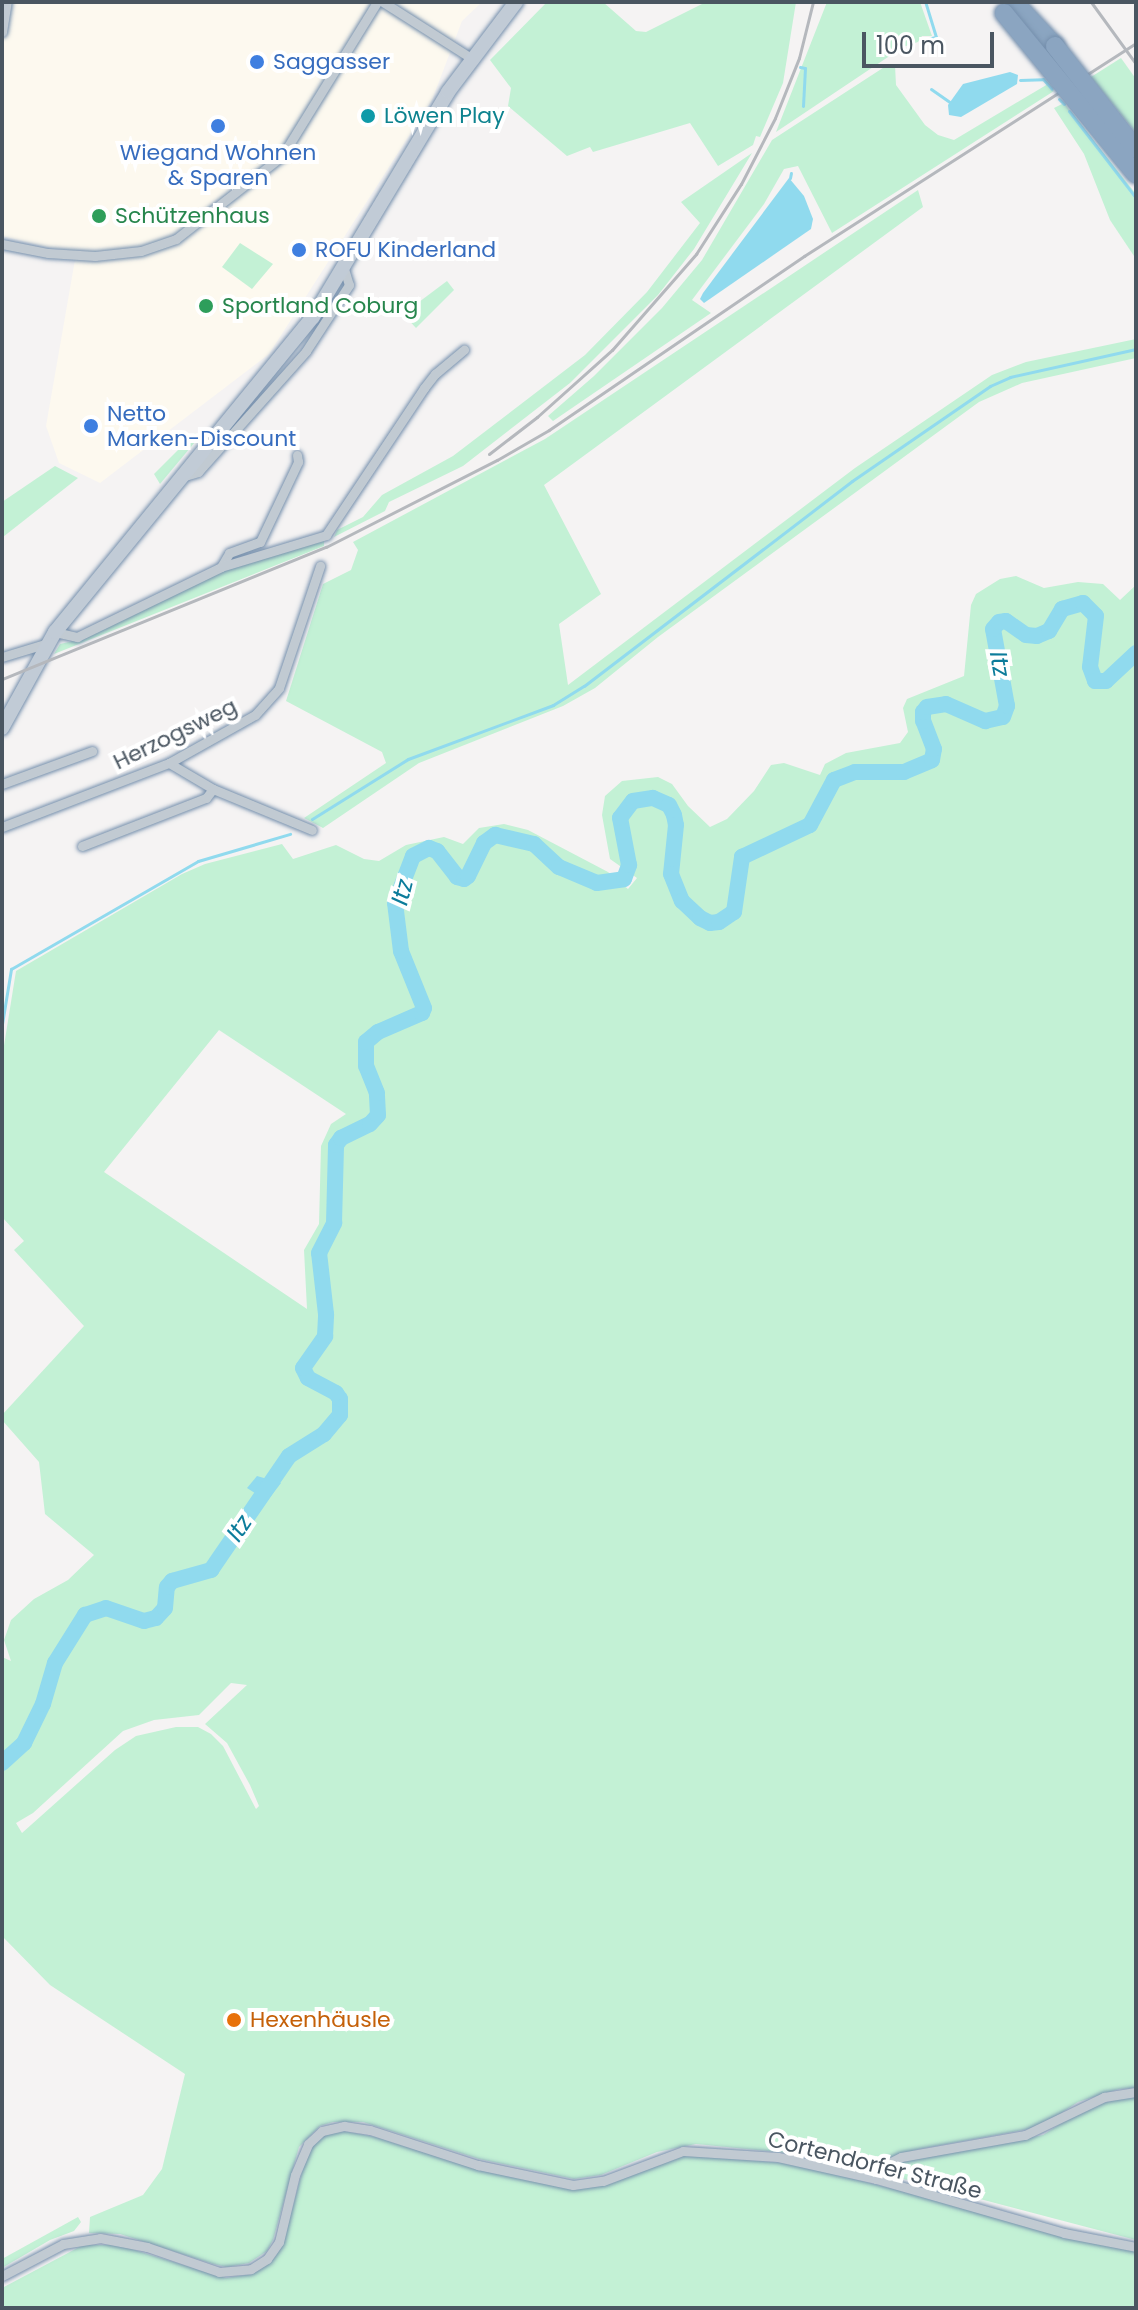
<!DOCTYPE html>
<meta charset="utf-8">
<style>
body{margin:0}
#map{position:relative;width:1138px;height:2310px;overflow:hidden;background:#f5f3f3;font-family:Poppins,sans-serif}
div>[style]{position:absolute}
.commercial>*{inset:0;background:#fdf9ef}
.green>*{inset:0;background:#c3f1d5}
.water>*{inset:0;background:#90daee}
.stream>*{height:3px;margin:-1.5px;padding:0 1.5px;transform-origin:1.5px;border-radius:1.5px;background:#90daee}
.river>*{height:16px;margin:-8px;padding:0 8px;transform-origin:8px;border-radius:8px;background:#90daee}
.roads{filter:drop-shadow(0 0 2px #7690ad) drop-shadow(0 0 2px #7690ad)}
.street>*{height:9px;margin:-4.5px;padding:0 4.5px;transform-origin:4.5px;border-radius:4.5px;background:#c1cad2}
.secondary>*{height:14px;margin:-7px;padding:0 7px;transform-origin:7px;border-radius:7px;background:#c1cbd6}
.highway>*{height:18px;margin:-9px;padding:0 9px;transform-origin:9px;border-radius:9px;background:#8ba5c1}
.rail>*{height:3px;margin:-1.5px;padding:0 1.5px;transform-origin:1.5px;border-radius:1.5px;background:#b5b8bd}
.bridges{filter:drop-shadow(0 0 2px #7690ad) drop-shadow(0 0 2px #7690ad)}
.highway-bridge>*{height:18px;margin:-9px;padding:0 9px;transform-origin:9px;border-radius:9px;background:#8ba5c1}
.dots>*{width:22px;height:22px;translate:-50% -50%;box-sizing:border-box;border:4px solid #fff;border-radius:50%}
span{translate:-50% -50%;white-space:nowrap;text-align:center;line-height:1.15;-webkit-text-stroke:8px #fff;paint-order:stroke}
.shop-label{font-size:22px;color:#366cbe}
.left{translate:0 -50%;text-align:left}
.culture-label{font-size:22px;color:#0d838f}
.leisure-label{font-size:22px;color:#27864d}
.street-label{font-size:22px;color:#4a5661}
.food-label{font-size:22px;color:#c56008}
.water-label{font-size:24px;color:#0c7c9b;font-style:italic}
.frame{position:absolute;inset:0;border:4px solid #4a5661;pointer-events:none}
.scale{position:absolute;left:862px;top:32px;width:132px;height:36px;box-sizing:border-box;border:4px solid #4a5661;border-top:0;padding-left:10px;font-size:24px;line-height:28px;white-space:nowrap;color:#4a5661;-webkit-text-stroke:6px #fff;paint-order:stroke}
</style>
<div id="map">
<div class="commercial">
<i style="clip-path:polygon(2px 2px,482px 2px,462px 21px,432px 100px,269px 354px,100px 483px,59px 463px,46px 426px,76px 254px,2px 236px)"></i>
</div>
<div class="green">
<i style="clip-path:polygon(547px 2px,603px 2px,636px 31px,646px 32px,706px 2px,796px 2px,783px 83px,760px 137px,756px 136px,753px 145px,718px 166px,690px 123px,593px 152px,590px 147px,567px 156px,508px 106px,511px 88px,490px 60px)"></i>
<i style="clip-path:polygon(827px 2px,920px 2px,932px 36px,922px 36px,918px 42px,903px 47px,776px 132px)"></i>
<i style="clip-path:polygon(1121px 58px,1136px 79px,1136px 133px,1091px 77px)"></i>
<i style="clip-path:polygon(889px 64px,895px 65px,896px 85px,925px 125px,938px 135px,954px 140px,1048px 84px,1054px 91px,832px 233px,798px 166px,784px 169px,764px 204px,692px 300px,711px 313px,553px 421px,548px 416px,594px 376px,662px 308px,702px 260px,772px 140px)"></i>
<i style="clip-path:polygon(1064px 103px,1136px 194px,1136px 259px,1110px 220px,1084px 154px,1054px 108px)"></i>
<i style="clip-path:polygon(752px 153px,694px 249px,658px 295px,570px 383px,463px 466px,389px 502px,385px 511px,334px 537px,337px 530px,363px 517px,382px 495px,453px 456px,585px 355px,647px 292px,700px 223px,681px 202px)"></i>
<i style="clip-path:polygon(918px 190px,923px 207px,544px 485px,601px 594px,559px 624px,568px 685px,855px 468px,992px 375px,1026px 362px,1136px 339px,1136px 358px,1022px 383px,979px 402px,658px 637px,595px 688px,563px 706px,419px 763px,323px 828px,304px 818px,386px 763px,382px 752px,286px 701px,323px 584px,351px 570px,358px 550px,353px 542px,545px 439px)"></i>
<i style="clip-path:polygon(240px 243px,273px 264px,252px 289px,222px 267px)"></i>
<i style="clip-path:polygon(447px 281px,454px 290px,416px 328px,403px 314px)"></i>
<i style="clip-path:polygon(195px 433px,200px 436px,160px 484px,154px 474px)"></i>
<i style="clip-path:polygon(55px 466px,78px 478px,3px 537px,2px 502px)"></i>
<i style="clip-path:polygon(324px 538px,324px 546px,54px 654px,60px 644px,82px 639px,221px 571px)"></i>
<i style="clip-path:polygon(evenodd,1016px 576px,1044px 588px,1078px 582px,1103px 584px,1120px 600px,1136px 585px,1136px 2088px,1119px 2089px,1078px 2102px,1040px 2127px,919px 2149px,887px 2159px,877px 2166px,862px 2168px,797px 2154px,696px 2144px,657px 2152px,601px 2175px,574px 2179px,479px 2159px,363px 2122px,333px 2122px,320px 2126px,299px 2147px,273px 2240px,267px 2251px,249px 2263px,227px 2267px,213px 2264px,120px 2234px,89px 2233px,90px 2217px,143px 2195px,162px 2169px,185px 2074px,50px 1985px,2px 1936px,2px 1657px,11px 1661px,4px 1640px,11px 1620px,34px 1599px,68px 1580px,94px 1555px,45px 1514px,39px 1462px,2px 1420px,2px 1415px,84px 1326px,14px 1250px,24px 1241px,2px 1217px,2px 1058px,16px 971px,182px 874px,205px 864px,282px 844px,293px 859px,336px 845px,364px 859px,379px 861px,406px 845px,444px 837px,463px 844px,479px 828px,504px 824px,528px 830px,608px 872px,628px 889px,637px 878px,610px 859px,602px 815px,605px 796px,622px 781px,658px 777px,672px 784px,688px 806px,710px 827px,727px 819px,754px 791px,771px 765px,784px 763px,820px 775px,825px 764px,846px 753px,900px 743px,908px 732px,903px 708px,907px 699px,964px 676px,971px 605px,976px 594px,1000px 579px,1016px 576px,219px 1030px,346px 1114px,331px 1124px,321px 1146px,319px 1224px,304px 1250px,307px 1309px,104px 1172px,219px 1030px,1016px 576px,231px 1683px,247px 1685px,205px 1724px,227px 1743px,250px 1785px,259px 1806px,256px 1809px,223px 1746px,211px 1734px,198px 1727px,176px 1727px,136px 1736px,115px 1750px,22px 1833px,16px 1823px,33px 1813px,123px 1731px,154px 1720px,199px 1715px,231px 1683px)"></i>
<i style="clip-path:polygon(1136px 2097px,1136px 2240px,892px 2176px,891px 2166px,902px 2162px,1043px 2135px,1082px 2110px,1120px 2098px)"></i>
<i style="clip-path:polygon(344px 2131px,375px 2137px,477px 2169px,573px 2189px,605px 2185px,683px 2155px,795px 2164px,1136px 2251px,1136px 2308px,2px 2308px,2px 2288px,83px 2245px,118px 2245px,226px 2278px,253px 2274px,275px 2257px,283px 2244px,305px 2161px,315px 2143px,325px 2135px)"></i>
<i style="clip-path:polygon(78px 2217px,81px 2222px,74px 2231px,50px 2240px,2px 2268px,2px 2259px)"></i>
</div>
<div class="water">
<i style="clip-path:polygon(1010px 72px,1018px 75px,1017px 84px,961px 117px,949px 115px,948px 105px,963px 84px)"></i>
<i style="clip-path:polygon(789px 178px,804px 196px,813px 219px,811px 229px,704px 303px,700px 299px,703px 293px)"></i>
<i style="clip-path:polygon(257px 1476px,281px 1483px,267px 1501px,247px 1488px)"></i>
</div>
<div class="stream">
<i style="left:923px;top:40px;width:13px;rotate:-13deg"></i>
<i style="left:936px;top:37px;width:37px;rotate:-107deg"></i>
<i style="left:800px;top:67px;width:5px;rotate:11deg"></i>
<i style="left:805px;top:68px;width:38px;rotate:93deg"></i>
<i style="left:1020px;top:80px;width:23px;rotate:-2deg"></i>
<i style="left:1043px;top:79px;width:13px;rotate:48deg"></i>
<i style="left:931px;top:89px;width:24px;rotate:35deg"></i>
<i style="left:1059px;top:99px;width:7px;rotate:45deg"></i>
<i style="left:1069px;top:111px;width:110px;rotate:52.4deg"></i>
<i style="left:790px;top:178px;width:5px;rotate:-79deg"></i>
<i style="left:312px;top:819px;width:113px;rotate:-32deg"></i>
<i style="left:408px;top:759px;width:155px;rotate:-20.4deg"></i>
<i style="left:553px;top:705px;width:36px;rotate:-32deg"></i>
<i style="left:584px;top:686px;width:337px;rotate:-37.4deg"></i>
<i style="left:852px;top:481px;width:168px;rotate:-34.5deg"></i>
<i style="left:990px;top:386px;width:22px;rotate:-24deg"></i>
<i style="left:1010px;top:377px;width:129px;rotate:-12.5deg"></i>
<i style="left:2px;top:1024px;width:56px;rotate:-80.7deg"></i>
<i style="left:11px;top:969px;width:216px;rotate:-30deg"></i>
<i style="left:198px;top:861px;width:96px;rotate:-16.4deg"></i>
</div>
<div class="river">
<i style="left:2px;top:1763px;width:30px;rotate:-42deg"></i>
<i style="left:24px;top:1743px;width:43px;rotate:-64deg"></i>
<i style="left:43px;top:1704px;width:43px;rotate:-73.7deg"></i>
<i style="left:55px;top:1663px;width:57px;rotate:-58deg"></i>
<i style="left:85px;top:1615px;width:22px;rotate:-18deg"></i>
<i style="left:106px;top:1608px;width:40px;rotate:18.9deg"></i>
<i style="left:144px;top:1621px;width:12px;rotate:-14deg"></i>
<i style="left:156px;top:1618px;width:13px;rotate:-48deg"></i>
<i style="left:165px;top:1608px;width:21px;rotate:-85deg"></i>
<i style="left:167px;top:1587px;width:8px;rotate:-50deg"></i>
<i style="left:172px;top:1581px;width:41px;rotate:-15.8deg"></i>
<i style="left:211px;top:1570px;width:138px;rotate:-55.6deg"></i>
<i style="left:289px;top:1456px;width:41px;rotate:-32.2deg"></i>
<i style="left:324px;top:1434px;width:25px;rotate:-50deg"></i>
<i style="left:340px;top:1415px;width:16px;rotate:-90deg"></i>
<i style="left:340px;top:1399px;width:7px;rotate:-124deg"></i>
<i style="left:336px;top:1393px;width:32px;rotate:-152deg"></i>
<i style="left:308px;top:1378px;width:11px;rotate:-117deg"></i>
<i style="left:303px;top:1368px;width:39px;rotate:-55deg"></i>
<i style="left:325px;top:1336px;width:22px;rotate:-87deg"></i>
<i style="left:326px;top:1314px;width:61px;rotate:-96.5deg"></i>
<i style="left:319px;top:1253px;width:34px;rotate:-63deg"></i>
<i style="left:334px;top:1223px;width:78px;rotate:-88.5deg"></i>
<i style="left:336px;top:1145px;width:9px;rotate:-54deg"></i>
<i style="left:341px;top:1138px;width:32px;rotate:-26deg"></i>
<i style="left:370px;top:1124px;width:12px;rotate:-48deg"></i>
<i style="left:378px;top:1115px;width:22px;rotate:-93deg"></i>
<i style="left:377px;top:1093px;width:29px;rotate:-112deg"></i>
<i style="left:366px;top:1066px;width:24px;rotate:-90deg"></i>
<i style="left:366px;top:1042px;width:16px;rotate:-40deg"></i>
<i style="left:378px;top:1032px;width:48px;rotate:-23.4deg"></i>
<i style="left:422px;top:1013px;width:5px;rotate:-68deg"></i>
<i style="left:424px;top:1008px;width:61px;rotate:-112deg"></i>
<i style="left:401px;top:951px;width:48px;rotate:-97.1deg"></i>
<i style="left:395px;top:903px;width:50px;rotate:-69deg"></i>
<i style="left:413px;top:856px;width:18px;rotate:-27deg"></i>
<i style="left:429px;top:848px;width:9px;rotate:21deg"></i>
<i style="left:437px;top:851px;width:33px;rotate:52deg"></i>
<i style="left:457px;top:877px;width:7px;rotate:16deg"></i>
<i style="left:464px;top:879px;width:5px;rotate:-37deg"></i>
<i style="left:468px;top:876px;width:37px;rotate:-64deg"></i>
<i style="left:484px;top:843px;width:14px;rotate:-36deg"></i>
<i style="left:495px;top:835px;width:40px;rotate:13deg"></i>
<i style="left:534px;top:844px;width:34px;rotate:43deg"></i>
<i style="left:559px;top:867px;width:41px;rotate:22.8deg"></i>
<i style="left:597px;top:883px;width:27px;rotate:-8deg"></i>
<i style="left:624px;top:879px;width:15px;rotate:-70deg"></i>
<i style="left:629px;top:865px;width:48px;rotate:-100.8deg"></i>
<i style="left:620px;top:818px;width:21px;rotate:-53deg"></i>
<i style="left:633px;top:801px;width:20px;rotate:-9deg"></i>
<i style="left:653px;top:798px;width:17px;rotate:24deg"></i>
<i style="left:669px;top:805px;width:11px;rotate:63deg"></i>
<i style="left:674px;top:815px;width:10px;rotate:79deg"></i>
<i style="left:676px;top:825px;width:49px;rotate:95.8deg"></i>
<i style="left:671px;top:874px;width:29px;rotate:68deg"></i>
<i style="left:682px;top:901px;width:25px;rotate:43deg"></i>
<i style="left:700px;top:918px;width:11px;rotate:27deg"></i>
<i style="left:710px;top:923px;width:9px;rotate:-6deg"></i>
<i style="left:719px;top:922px;width:18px;rotate:-34deg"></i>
<i style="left:734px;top:912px;width:56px;rotate:-81.7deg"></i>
<i style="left:742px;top:857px;width:75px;rotate:-25.2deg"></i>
<i style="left:810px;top:825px;width:51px;rotate:-61.9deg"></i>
<i style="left:834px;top:780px;width:22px;rotate:-21deg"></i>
<i style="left:855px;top:772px;width:49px"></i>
<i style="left:904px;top:772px;width:30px;rotate:-23deg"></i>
<i style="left:932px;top:760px;width:11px;rotate:-80deg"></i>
<i style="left:934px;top:749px;width:30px;rotate:-111deg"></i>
<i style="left:923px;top:721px;width:9px;rotate:-90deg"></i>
<i style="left:923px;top:712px;width:6px;rotate:-51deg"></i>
<i style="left:927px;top:707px;width:19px;rotate:-9deg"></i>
<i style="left:946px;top:704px;width:43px;rotate:23.6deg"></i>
<i style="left:985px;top:721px;width:18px;rotate:-13deg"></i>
<i style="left:1003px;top:717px;width:12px;rotate:-70deg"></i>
<i style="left:1007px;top:706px;width:78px;rotate:-100.3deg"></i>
<i style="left:993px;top:629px;width:9px;rotate:-49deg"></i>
<i style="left:999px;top:622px;width:7px;rotate:-8deg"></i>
<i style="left:1006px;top:621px;width:24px;rotate:35deg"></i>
<i style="left:1026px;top:635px;width:11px;rotate:5deg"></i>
<i style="left:1037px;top:636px;width:13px;rotate:-23deg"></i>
<i style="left:1049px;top:631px;width:26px;rotate:-59deg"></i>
<i style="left:1062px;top:609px;width:22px;rotate:-16deg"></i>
<i style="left:1083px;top:603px;width:18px;rotate:45deg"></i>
<i style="left:1096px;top:616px;width:51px;rotate:96.7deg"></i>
<i style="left:1090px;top:667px;width:15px;rotate:70deg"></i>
<i style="left:1095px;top:681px;width:11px"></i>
<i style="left:1106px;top:681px;width:41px;rotate:-43deg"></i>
</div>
<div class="roads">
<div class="street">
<i style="left:383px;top:2px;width:104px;rotate:32.5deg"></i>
<i style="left:2px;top:32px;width:30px;rotate:-81deg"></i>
<i style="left:2px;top:244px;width:47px;rotate:11.1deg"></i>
<i style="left:48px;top:253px;width:47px;rotate:3.7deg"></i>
<i style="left:95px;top:256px;width:46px;rotate:-6.2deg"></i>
<i style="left:141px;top:251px;width:37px;rotate:-19deg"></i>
<i style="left:176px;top:239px;width:135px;rotate:-38.1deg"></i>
<i style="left:282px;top:156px;width:181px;rotate:-58.3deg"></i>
<i style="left:185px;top:476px;width:14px;rotate:-17deg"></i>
<i style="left:198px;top:472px;width:162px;rotate:-48.2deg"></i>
<i style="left:306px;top:351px;width:79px;rotate:-56.9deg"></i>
<i style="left:349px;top:285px;width:17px;rotate:-107deg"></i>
<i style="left:221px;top:567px;width:16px;rotate:-60deg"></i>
<i style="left:229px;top:553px;width:33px;rotate:-20deg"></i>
<i style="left:260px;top:542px;width:89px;rotate:-64.6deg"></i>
<i style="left:298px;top:462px;width:7px;rotate:-98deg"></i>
<i style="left:55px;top:632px;width:23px;rotate:13deg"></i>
<i style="left:77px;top:637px;width:160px;rotate:-25.9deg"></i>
<i style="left:221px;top:567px;width:110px;rotate:-16.9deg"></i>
<i style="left:326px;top:535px;width:177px;rotate:-56.3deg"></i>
<i style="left:424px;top:388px;width:18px;rotate:-52deg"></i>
<i style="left:435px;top:374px;width:38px;rotate:-40deg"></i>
<i style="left:2px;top:657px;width:48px;rotate:-16.9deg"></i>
<i style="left:169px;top:763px;width:51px;rotate:30.6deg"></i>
<i style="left:213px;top:789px;width:107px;rotate:22.5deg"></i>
<i style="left:2px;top:784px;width:96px;rotate:-20.1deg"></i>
<i style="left:2px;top:827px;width:179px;rotate:-21deg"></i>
<i style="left:169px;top:763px;width:98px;rotate:-29.2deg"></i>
<i style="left:255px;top:715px;width:36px;rotate:-48deg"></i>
<i style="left:279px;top:688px;width:129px;rotate:-71.4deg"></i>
<i style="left:82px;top:846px;width:133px;rotate:-21.2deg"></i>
<i style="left:206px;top:798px;width:11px;rotate:-52deg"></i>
<i style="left:876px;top:2179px;width:15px;rotate:-62deg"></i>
<i style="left:883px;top:2166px;width:20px;rotate:-27deg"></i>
<i style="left:901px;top:2157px;width:126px;rotate:-10.1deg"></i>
<i style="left:1025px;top:2135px;width:88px;rotate:-25.7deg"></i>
<i style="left:1104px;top:2097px;width:32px;rotate:-9deg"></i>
<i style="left:2px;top:2276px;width:69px;rotate:-27.7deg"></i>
<i style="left:63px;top:2244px;width:37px;rotate:-9deg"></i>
<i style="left:100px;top:2238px;width:48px;rotate:10.8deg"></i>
<i style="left:147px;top:2247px;width:76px;rotate:19.1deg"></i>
<i style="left:219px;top:2272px;width:32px;rotate:-5deg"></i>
<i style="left:251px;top:2269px;width:19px;rotate:-32deg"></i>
<i style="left:267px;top:2259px;width:21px;rotate:-55deg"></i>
<i style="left:279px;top:2242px;width:69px;rotate:-76.6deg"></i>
<i style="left:295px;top:2175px;width:34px;rotate:-67deg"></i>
<i style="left:308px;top:2144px;width:19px;rotate:-43deg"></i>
<i style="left:322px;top:2131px;width:23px;rotate:-13deg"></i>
<i style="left:344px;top:2126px;width:26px;rotate:9deg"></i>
<i style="left:370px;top:2130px;width:114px;rotate:18deg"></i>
<i style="left:478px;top:2165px;width:97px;rotate:11.9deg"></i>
<i style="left:573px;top:2185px;width:30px;rotate:-8deg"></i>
<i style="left:603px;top:2181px;width:85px;rotate:-20.6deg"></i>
<i style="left:683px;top:2151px;width:95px;rotate:3.6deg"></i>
<i style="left:778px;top:2157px;width:100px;rotate:12.7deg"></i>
<i style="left:876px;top:2179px;width:196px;rotate:16deg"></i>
<i style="left:1064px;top:2233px;width:73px;rotate:11deg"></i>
</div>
<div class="secondary">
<i style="left:2px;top:728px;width:110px;rotate:-61.1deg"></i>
<i style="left:55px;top:632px;width:407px;rotate:-50.7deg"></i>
<i style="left:313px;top:317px;width:262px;rotate:-59deg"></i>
<i style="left:448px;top:92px;width:113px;rotate:-52.9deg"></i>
</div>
<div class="highway">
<i style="left:1014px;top:2px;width:60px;rotate:47deg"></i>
</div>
</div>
<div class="rail">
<i style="left:1091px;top:2px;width:77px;rotate:54deg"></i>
<i style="left:489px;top:454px;width:61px;rotate:-37.6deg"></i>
<i style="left:537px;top:417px;width:101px;rotate:-41.8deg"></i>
<i style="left:612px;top:350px;width:128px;rotate:-48.8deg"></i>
<i style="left:696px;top:254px;width:83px;rotate:-57.3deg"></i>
<i style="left:741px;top:184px;width:74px;rotate:-62.7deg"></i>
<i style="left:775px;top:118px;width:65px;rotate:-68.2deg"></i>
<i style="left:799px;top:58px;width:58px;rotate:-76deg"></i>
<i style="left:2px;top:679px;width:350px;rotate:-22.2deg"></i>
<i style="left:326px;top:547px;width:192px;rotate:-27deg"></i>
<i style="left:497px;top:460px;width:60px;rotate:-30deg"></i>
<i style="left:549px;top:430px;width:309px;rotate:-34.3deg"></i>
<i style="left:804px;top:256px;width:394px;rotate:-32.7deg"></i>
</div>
<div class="bridges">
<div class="highway-bridge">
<i style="left:1004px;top:13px;width:208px;rotate:50.7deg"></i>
<i style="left:1055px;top:46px;width:131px;rotate:51.8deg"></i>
</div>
</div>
<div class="dots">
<i style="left:257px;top:62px;background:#3f7fe0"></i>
<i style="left:368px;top:116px;background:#0f9aa8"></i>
<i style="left:218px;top:126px;background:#3f7fe0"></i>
<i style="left:99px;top:216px;background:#2e9e5b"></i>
<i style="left:299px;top:250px;background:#3f7fe0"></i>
<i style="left:206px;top:306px;background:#2e9e5b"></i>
<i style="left:91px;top:426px;background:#3f7fe0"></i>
<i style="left:234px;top:2020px;background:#e8710a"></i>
</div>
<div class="shop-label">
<span class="left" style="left:273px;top:62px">Saggasser</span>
<span style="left:218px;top:165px">Wiegand Wohnen<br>&amp; Sparen</span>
<span class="left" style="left:315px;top:250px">ROFU Kinderland</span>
<span class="left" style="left:107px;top:426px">Netto<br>Marken-Discount</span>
</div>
<div class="culture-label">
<span class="left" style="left:384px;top:116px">Löwen Play</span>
</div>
<div class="leisure-label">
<span class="left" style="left:115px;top:216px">Schützenhaus</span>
<span class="left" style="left:222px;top:306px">Sportland Coburg</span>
</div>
<div class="street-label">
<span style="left:175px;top:734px;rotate:-26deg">Herzogsweg</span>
<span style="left:875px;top:2165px;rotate:14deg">Cortendorfer Straße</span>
</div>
<div class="food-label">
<span class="left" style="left:250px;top:2020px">Hexenhäusle</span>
</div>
<div class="water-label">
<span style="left:1000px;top:664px;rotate:80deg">Itz</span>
<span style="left:402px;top:892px;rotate:-76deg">Itz</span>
<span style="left:239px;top:1528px;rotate:-56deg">Itz</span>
</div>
<div class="frame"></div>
<div class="scale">100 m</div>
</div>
